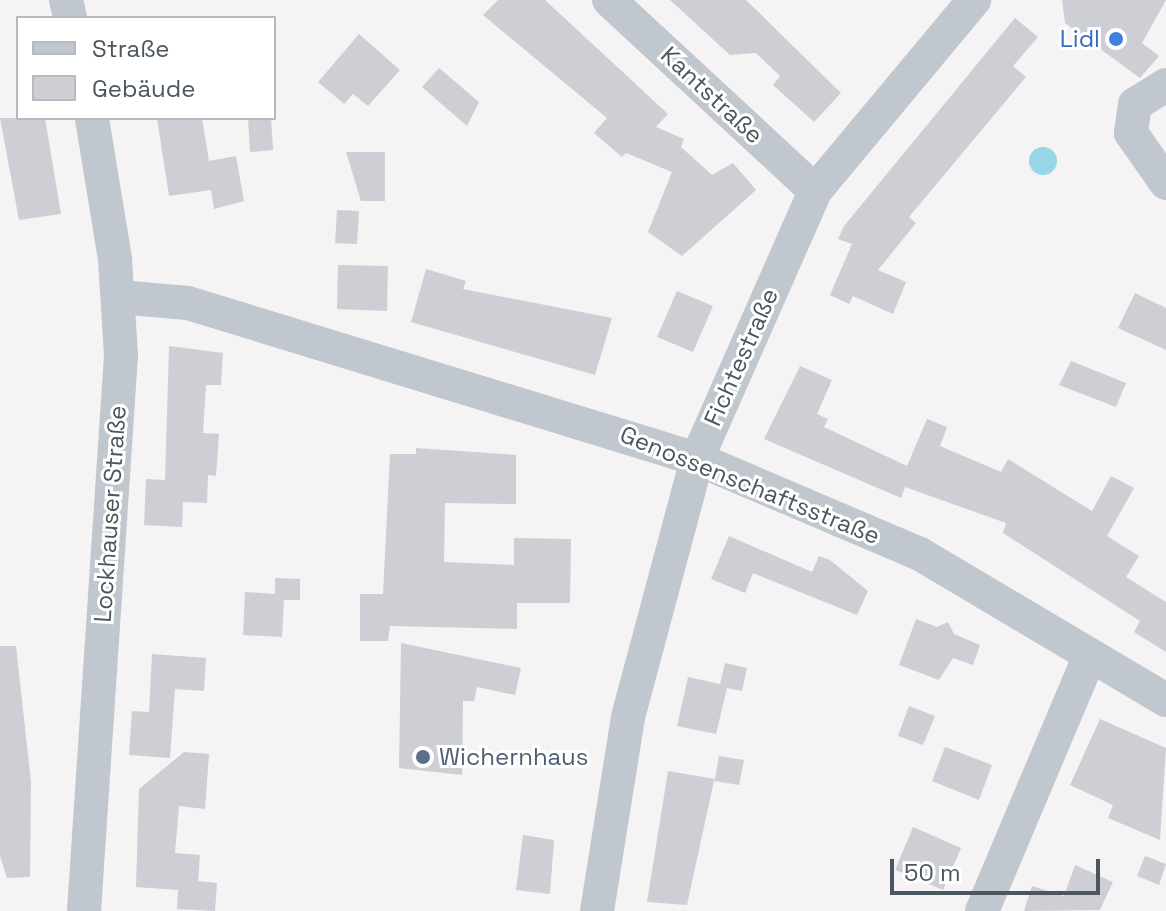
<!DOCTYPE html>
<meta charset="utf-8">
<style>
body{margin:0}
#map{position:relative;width:1166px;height:911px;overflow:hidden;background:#f5f3f3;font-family:"Space Grotesk",sans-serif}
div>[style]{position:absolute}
.water>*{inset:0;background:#97d7e7}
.round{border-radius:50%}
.building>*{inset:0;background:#cdcfd5}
.minor>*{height:34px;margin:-17px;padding:0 17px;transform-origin:17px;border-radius:17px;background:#c0c7ce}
.dots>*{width:22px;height:22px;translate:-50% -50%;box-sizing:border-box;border:4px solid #fff;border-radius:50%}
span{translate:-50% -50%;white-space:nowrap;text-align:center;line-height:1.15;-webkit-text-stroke:6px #fff;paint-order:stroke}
.shop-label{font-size:24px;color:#366cbe}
.right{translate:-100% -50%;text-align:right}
.street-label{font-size:24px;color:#4c565f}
.service-label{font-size:24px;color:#4e5e75}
.left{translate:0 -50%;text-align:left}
.legend{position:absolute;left:16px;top:16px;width:260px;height:104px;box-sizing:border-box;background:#fff;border:2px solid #b7bbbf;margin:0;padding:10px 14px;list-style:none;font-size:24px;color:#4c565f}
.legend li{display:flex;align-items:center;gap:16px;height:40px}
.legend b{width:40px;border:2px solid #b7bbbf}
.scale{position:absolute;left:890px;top:859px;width:210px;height:36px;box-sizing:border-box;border:4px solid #4c565f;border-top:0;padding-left:10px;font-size:24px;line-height:28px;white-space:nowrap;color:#4c565f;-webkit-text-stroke:6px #fff;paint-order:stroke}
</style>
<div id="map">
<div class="water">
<i class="round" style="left:1029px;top:147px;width:28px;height:28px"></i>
</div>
<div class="building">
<i style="clip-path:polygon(498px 0,545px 0,668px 114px,656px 127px,684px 139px,681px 147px,712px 175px,733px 163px,756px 190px,682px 256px,648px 232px,672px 172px,626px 153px,622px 157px,594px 133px,607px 118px,483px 15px)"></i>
<i style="clip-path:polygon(670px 0,746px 0,841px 93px,814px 122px,773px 85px,780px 76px,756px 53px,730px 55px)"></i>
<i style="clip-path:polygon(1062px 0,1166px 0,1142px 43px,1159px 56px,1140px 78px,1065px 23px)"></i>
<i style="clip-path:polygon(1015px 18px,1038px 37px,1013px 66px,1026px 77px,909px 217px,916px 223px,878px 270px,906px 282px,893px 314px,853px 296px,849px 304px,830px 295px,852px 244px,838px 239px,844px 226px)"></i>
<i style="clip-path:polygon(359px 34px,400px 70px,368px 106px,353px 94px,344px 104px,318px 82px)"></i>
<i style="clip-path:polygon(439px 68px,479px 102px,467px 126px,422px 87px)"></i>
<i style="clip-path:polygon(0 118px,45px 118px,61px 214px,19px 220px)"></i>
<i style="clip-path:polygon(157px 118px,202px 118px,209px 161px,236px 156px,244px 201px,214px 209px,211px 190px,169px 196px)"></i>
<i style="clip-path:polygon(248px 118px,271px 118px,273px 150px,250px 152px)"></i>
<i style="clip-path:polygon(346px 152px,385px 152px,385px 201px,361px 201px)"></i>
<i style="clip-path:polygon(337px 210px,359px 211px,357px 244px,335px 243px)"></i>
<i style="clip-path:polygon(338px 265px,388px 266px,387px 311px,337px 309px)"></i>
<i style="clip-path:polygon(426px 269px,466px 281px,463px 289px,612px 318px,595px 375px,411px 322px)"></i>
<i style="clip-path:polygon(677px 291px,713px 306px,693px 352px,657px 337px)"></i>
<i style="clip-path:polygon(1135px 293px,1166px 308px,1166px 350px,1118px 328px)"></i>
<i style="clip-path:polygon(169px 346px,223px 353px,221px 385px,206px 385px,203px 433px,219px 434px,216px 476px,208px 475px,207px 503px,183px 502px,182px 527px,144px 525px,146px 479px,165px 480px)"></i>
<i style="clip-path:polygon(1071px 361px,1126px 383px,1116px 407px,1059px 385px)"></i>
<i style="clip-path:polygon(800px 366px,832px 380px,817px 414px,828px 419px,824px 427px,907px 466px,927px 419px,947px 427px,940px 446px,1001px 472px,1008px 459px,1092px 511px,1111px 476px,1134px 488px,1107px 536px,1139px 556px,1126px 577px,1166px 602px,1166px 652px,1134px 632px,1140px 621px,1003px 533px,1006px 523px,905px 487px,901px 498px,764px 439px)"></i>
<i style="clip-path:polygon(416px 448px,516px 455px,516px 504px,445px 503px,444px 562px,514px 565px,514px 538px,571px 539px,570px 603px,517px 603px,517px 629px,390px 626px,388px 641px,360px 641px,360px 594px,383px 594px,390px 454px,416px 454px)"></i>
<i style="clip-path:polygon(729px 536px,812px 572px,819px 556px,830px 560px,868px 591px,857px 615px,753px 573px,745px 593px,711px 579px)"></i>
<i style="clip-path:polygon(275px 578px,300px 579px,300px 600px,284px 600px,282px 637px,243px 635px,245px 592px,275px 594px)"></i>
<i style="clip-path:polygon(916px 619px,937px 627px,948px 622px,954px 634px,980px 645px,973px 665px,953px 658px,939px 680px,899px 665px)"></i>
<i style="clip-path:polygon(401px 643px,521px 668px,515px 695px,477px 687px,474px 701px,463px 701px,462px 775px,399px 768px)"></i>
<i style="clip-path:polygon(0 646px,16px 646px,31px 782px,30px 877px,7px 878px,0 856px)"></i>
<i style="clip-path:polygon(152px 654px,206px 658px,204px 691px,175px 689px,170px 758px,129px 755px,132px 711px,149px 712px)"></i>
<i style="clip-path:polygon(725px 663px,747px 668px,742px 691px,727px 688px,716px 734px,677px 726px,688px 677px,720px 684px)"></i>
<i style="clip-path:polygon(909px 706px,935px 716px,923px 745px,898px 736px)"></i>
<i style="clip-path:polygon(1100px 719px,1166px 748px,1160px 840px,1108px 818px,1113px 805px,1070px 785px)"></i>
<i style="clip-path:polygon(945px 747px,992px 765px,979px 800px,932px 781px)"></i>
<i style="clip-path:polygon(184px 752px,209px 754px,205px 809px,179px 806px,175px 853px,200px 855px,198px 881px,217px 883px,215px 911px,177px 909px,178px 890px,136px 887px,139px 789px)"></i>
<i style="clip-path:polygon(719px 756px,744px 760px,739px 785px,714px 781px,687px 905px,647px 902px,668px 771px,715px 779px)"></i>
<i style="clip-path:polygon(913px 827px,961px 848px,943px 890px,895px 870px)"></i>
<i style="clip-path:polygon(523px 835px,554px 840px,550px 894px,516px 890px)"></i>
<i style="clip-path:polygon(1145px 856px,1166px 864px,1159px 885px,1137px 876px)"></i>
<i style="clip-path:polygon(1075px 865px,1113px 882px,1100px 910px,1024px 911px,1032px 886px,1064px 896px)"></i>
</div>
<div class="minor">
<i style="left:66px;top:0;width:18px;rotate:77deg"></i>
<i style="left:609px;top:0;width:281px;rotate:42.8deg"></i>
<i style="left:1166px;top:85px;width:36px;rotate:148deg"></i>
<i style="left:1135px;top:104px;width:29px;rotate:98deg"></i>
<i style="left:1131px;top:133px;width:61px;rotate:55deg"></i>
<i style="left:119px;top:297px;width:69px;rotate:5deg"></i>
<i style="left:188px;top:303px;width:532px;rotate:17.04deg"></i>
<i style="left:697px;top:459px;width:242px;rotate:23.1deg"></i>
<i style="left:920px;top:554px;width:286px;rotate:30.7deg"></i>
<i style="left:84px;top:911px;width:557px;rotate:-86.19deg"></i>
<i style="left:121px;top:355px;width:96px;rotate:-93.6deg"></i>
<i style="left:115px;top:259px;width:143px;rotate:-99.3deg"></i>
<i style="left:597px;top:911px;width:196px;rotate:-80.9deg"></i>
<i style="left:628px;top:717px;width:267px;rotate:-75deg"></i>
<i style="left:697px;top:459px;width:293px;rotate:-66.2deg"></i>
<i style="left:815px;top:191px;width:249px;rotate:-50.2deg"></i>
<i style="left:982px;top:911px;width:275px;rotate:-67.1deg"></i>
</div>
<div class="dots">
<i style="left:1116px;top:39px;background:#3f7fe0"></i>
<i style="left:423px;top:757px;background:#5c6f8a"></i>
</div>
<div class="shop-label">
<span class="right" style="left:1100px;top:39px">Lidl</span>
</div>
<div class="street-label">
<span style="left:712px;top:95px;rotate:43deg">Kantstraße</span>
<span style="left:741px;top:357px;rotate:-66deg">Fichtestraße</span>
<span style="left:750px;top:485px;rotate:22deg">Genossenschaftsstraße</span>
<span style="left:110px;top:514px;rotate:-86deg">Lockhauser Straße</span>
</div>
<div class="service-label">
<span class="left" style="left:439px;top:757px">Wichernhaus</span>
</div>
<ul class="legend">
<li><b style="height:10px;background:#c0c7ce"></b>Straße</li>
<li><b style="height:22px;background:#cdcfd5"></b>Gebäude</li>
</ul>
<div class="scale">50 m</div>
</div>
